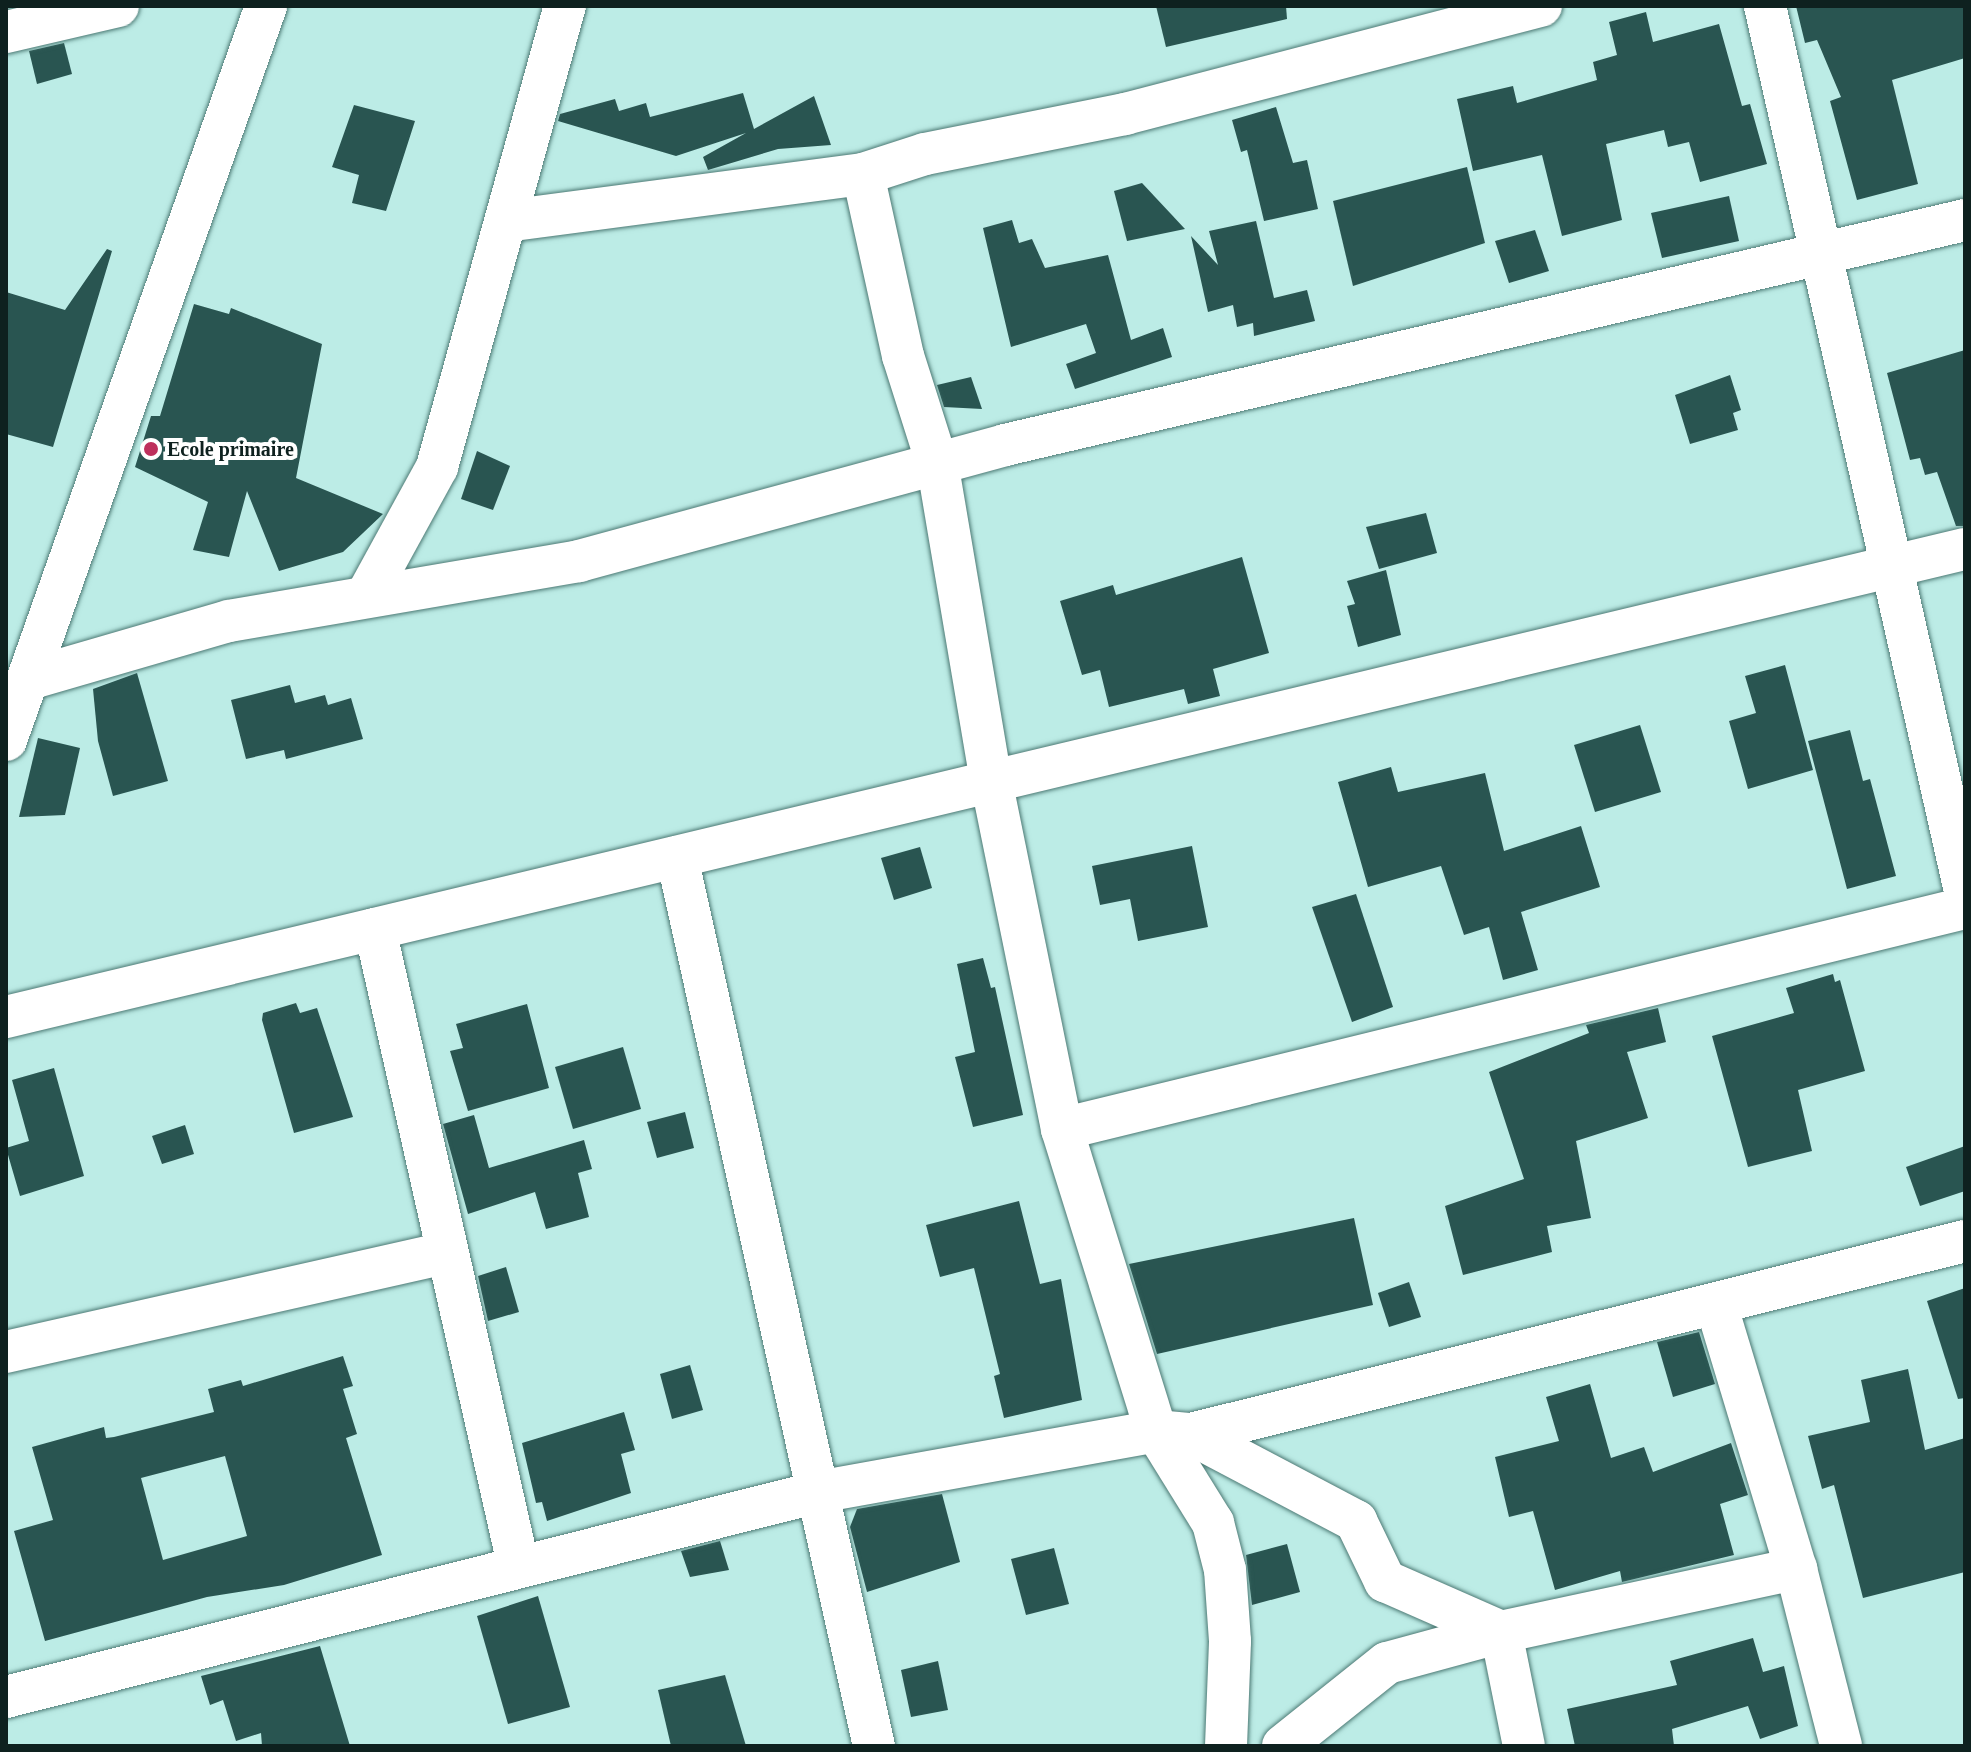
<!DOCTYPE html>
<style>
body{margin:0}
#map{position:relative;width:1971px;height:1752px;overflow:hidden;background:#bcece6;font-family:"Times New Roman",serif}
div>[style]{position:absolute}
.building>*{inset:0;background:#295551}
.roads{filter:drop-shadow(0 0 2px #4c7974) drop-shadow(0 0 2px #4c7974)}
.minor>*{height:42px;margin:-21px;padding:0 21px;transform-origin:21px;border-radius:21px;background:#fff}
.dots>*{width:22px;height:22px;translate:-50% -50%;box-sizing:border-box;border:4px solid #fff;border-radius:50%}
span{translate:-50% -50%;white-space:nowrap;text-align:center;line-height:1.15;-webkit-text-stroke:8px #fff;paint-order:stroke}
.poi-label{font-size:20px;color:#0e211f;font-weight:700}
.left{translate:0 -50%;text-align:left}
.frame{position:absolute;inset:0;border:8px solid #0e211f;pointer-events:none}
</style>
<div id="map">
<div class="building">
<i style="clip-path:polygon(1156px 6px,1286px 6px,1287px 19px,1166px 47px)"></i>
<i style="clip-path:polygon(1796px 6px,1965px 6px,1965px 58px,1892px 80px,1918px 184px,1857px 200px,1830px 101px,1841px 97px,1817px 40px,1805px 43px)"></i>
<i style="clip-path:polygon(1646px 12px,1653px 42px,1719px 24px,1742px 106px,1750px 104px,1767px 164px,1700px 182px,1689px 142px,1668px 147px,1664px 130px,1606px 144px,1622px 220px,1562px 236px,1542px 155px,1473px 171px,1457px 99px,1513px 86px,1517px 103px,1597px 80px,1593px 62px,1617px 55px,1609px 22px)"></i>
<i style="clip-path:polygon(64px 43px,72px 74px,37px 84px,29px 51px)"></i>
<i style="clip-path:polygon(743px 93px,754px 129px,814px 96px,831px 145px,778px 149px,708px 170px,703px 157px,746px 133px,676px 156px,558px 121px,560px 114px,615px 99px,619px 111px,646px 103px,650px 117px)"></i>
<i style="clip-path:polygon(354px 105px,415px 121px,386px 211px,352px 203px,359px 175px,332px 167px)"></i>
<i style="clip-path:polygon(1276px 107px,1293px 163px,1307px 160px,1318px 209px,1264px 221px,1247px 150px,1241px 152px,1232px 120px)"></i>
<i style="clip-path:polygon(1467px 167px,1485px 243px,1353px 286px,1333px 201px)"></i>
<i style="clip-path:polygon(1142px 183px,1185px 229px,1127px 241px,1114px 191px)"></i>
<i style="clip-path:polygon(1729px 196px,1739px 241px,1662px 258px,1651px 213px)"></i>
<i style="clip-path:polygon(1012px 220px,1019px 243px,1032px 239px,1045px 268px,1108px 255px,1131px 340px,1163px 328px,1172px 357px,1075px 389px,1066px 364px,1096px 353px,1086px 324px,1011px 347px,983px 228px)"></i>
<i style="clip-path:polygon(1256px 221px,1274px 298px,1307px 290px,1315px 321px,1254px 336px,1253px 323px,1237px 327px,1233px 305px,1208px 312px,1191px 236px,1218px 265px,1209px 231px)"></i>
<i style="clip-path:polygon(1535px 230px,1549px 271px,1509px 283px,1495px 241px)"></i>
<i style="clip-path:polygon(107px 249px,112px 251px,53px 447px,6px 434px,6px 292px,65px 310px)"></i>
<i style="clip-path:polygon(194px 304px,229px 314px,231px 308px,322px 344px,296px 478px,383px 514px,343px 552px,279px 571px,247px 491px,229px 557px,193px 550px,208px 502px,135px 467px,151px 416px,160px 416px)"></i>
<i style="clip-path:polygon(1965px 350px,1965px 526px,1956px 526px,1937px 472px,1925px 475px,1920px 458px,1910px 460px,1887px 373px)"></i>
<i style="clip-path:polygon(1730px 375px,1741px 410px,1733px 413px,1738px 430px,1690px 444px,1675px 395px)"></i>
<i style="clip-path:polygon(971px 377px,982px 409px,944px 407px,937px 385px)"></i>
<i style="clip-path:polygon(477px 451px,510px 466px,493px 510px,461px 499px)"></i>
<i style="clip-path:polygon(1426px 513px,1437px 553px,1379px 569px,1366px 527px)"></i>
<i style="clip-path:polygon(1242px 557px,1269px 653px,1213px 669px,1220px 696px,1188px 704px,1184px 689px,1109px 707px,1100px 670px,1082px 675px,1060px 601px,1113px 585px,1116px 595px)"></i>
<i style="clip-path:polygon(1386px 570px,1401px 635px,1358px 647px,1347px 606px,1355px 604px,1347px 581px)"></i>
<i style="clip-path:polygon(1785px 665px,1813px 770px,1748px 789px,1729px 721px,1756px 713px,1745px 676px)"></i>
<i style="clip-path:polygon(137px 673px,168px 781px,113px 796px,98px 741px,93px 689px)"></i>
<i style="clip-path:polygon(290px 685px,295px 703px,325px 695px,328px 705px,351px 698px,363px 739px,286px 759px,284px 750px,246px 759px,231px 700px)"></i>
<i style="clip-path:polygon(1640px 725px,1661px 792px,1595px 812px,1574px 745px)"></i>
<i style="clip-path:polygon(1850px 730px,1863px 781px,1870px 779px,1896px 876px,1847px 889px,1808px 741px)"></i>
<i style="clip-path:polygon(38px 738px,80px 748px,65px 815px,19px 817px)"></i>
<i style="clip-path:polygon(1391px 767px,1398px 792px,1485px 773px,1504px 851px,1581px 826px,1600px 887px,1521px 912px,1538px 970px,1503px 980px,1489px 927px,1464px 935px,1441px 866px,1368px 887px,1338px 782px)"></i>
<i style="clip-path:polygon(1192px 846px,1208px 927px,1138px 941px,1130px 899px,1100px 905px,1092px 866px)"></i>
<i style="clip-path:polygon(920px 847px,932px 888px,894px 900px,881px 858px)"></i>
<i style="clip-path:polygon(1356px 894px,1393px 1007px,1352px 1022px,1312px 907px)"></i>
<i style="clip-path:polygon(983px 958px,991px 988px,995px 987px,1023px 1115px,973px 1127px,955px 1057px,975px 1052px,957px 964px)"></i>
<i style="clip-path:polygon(1833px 974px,1835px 982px,1840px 980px,1865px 1071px,1798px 1090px,1812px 1151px,1748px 1167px,1712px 1036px,1794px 1013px,1786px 988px)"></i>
<i style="clip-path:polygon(296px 1003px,300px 1013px,317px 1008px,353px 1117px,294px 1133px,262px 1020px,263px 1013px)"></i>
<i style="clip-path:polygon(527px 1004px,549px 1088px,468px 1111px,450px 1051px,463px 1048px,456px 1024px)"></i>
<i style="clip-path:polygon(1658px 1008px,1666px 1042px,1627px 1052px,1648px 1118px,1576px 1141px,1591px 1218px,1547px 1226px,1552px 1252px,1463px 1275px,1445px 1206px,1524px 1179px,1489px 1072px,1589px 1033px,1586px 1025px)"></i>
<i style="clip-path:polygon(623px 1047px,641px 1109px,573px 1129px,555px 1067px)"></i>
<i style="clip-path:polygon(54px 1068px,84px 1176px,20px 1196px,6px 1148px,29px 1141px,12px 1080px)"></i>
<i style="clip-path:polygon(685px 1112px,694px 1148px,657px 1158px,647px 1122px)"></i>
<i style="clip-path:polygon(474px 1115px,489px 1168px,584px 1140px,592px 1169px,578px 1173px,589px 1217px,546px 1229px,535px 1192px,468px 1214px,443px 1124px)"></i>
<i style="clip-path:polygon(185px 1125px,194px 1154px,162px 1164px,152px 1136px)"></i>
<i style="clip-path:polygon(1965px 1146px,1965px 1191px,1920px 1206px,1906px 1167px)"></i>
<i style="clip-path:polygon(1019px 1201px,1040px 1284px,1061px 1279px,1082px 1400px,1004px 1418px,994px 1376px,1000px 1374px,974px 1268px,940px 1277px,926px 1225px)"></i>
<i style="clip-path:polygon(1354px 1218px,1373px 1305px,1157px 1354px,1129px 1264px)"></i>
<i style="clip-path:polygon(506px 1267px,519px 1312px,488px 1321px,478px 1276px)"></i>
<i style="clip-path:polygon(1409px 1282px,1421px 1317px,1389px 1327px,1378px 1293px)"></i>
<i style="clip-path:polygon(1965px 1288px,1965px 1398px,1958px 1399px,1927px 1301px)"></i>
<i style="clip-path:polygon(1699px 1332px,1715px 1384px,1673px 1397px,1657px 1342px)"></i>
<i style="clip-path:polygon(evenodd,343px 1356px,353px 1386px,343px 1389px,357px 1434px,346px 1438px,382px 1555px,284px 1585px,207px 1597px,45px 1641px,14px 1531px,53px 1520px,32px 1447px,104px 1427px,106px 1438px,114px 1437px,214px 1412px,208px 1389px,241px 1380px,243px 1386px,343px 1356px,225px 1456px,247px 1536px,163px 1560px,141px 1478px,225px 1456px)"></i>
<i style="clip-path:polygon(690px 1365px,703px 1410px,672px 1419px,660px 1374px)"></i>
<i style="clip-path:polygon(1908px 1369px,1925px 1450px,1965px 1438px,1965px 1572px,1863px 1598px,1834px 1485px,1822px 1489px,1808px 1436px,1870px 1422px,1861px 1380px)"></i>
<i style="clip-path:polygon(1590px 1384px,1611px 1458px,1644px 1447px,1653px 1472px,1731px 1443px,1748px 1495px,1720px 1504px,1734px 1555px,1622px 1582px,1620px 1571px,1555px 1590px,1533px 1511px,1509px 1517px,1495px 1457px,1559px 1441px,1546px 1397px)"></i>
<i style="clip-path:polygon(624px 1412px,635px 1450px,621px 1454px,631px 1493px,547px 1521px,542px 1502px,536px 1503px,522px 1443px)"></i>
<i style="clip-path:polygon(942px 1494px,960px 1562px,867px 1592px,850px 1527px,857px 1509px)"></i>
<i style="clip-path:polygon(720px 1541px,729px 1570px,690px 1577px,681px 1551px)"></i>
<i style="clip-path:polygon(1287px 1544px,1300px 1592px,1252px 1605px,1246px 1555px)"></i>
<i style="clip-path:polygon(1054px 1548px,1069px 1604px,1026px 1615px,1011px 1559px)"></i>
<i style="clip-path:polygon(538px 1596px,570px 1707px,508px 1724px,477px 1616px)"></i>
<i style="clip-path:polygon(1753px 1638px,1763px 1672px,1784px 1666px,1798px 1726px,1760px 1739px,1748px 1706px,1672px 1729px,1674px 1746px,1575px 1746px,1567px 1709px,1677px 1685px,1670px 1661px)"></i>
<i style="clip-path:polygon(320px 1646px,350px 1746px,262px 1746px,261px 1733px,236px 1741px,223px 1700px,210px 1705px,201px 1676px)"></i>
<i style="clip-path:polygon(938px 1661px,948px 1710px,911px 1717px,901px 1670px)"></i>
<i style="clip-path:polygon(725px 1675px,746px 1746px,671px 1746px,658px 1690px)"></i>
</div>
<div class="roads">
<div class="minor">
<i style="left:1765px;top:6px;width:907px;rotate:77.27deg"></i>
<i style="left:6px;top:32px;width:115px;rotate:-13.1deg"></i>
<i style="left:506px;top:221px;width:360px;rotate:-7.5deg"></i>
<i style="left:367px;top:595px;width:146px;rotate:-61.3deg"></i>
<i style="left:437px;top:467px;width:478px;rotate:-74.5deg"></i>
<i style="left:29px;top:679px;width:208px;rotate:-16.2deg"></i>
<i style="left:229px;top:621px;width:355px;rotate:-9.7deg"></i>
<i style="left:579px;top:561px;width:442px;rotate:-15.2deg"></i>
<i style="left:1005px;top:445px;width:986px;rotate:-13.19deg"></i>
<i style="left:6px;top:740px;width:779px;rotate:-70.49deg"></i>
<i style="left:677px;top:857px;width:911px;rotate:77.51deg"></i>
<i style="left:375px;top:929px;width:651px;rotate:77.31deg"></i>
<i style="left:6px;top:1017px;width:2014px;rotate:-13.44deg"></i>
<i style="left:1062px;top:1129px;width:930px;rotate:-13.75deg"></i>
<i style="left:1716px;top:1304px;width:277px;rotate:73.2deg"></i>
<i style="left:1796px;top:1569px;width:183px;rotate:75.7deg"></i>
<i style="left:6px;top:1352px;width:452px;rotate:-12.7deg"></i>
<i style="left:1191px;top:1434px;width:187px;rotate:27.8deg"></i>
<i style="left:1356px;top:1521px;width:67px;rotate:64.2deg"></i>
<i style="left:1385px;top:1581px;width:127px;rotate:23.7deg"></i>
<i style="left:1501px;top:1632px;width:116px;rotate:78.6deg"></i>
<i style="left:6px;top:1697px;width:837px;rotate:-14.17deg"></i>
<i style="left:818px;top:1492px;width:343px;rotate:-10.2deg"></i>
<i style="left:1156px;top:1431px;width:35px;rotate:5deg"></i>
<i style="left:1191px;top:1434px;width:798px;rotate:-14deg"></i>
<i style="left:1226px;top:1746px;width:105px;rotate:-87.8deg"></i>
<i style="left:1230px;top:1641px;width:71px;rotate:-94deg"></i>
<i style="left:1225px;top:1570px;width:49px;rotate:-104.3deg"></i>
<i style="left:1213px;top:1523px;width:108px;rotate:-121.8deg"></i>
<i style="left:1156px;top:1431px;width:316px;rotate:-107.3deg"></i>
<i style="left:1062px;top:1129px;width:355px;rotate:-101.5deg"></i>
<i style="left:991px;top:781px;width:323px;rotate:-99.6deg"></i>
<i style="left:937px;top:463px;width:112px;rotate:-107.6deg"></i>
<i style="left:903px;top:356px;width:186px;rotate:-102.4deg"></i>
<i style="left:863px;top:174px;width:65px;rotate:-17.9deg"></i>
<i style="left:925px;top:154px;width:204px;rotate:-11.3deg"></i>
<i style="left:1125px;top:114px;width:430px;rotate:-14.6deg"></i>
<i style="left:1283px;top:1746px;width:133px;rotate:-38.6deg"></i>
<i style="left:1387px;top:1663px;width:118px;rotate:-15.2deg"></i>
<i style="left:1501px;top:1632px;width:302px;rotate:-12.1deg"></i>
</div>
</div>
<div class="dots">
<i style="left:151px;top:449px;background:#be305d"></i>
</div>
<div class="poi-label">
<span class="left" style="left:167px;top:449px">Ecole primaire</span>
</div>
<div class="frame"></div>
</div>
